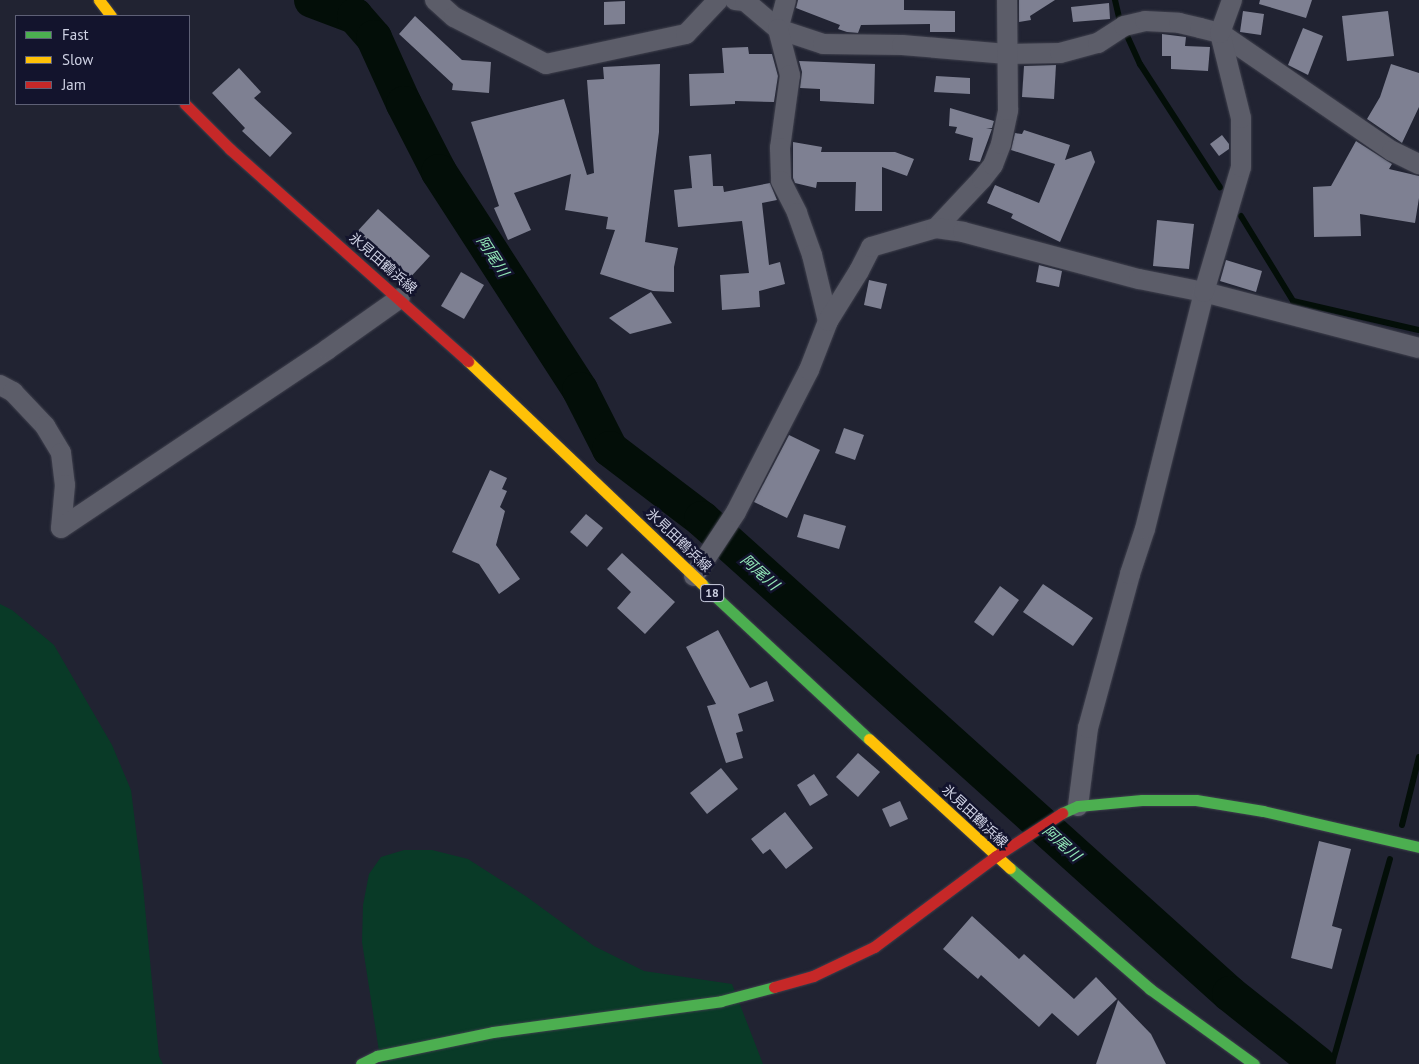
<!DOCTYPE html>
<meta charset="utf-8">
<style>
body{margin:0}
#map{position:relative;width:1419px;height:1064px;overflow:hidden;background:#212332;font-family:"PT Sans","Noto Sans JP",sans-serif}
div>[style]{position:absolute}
.green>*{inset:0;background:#093a27}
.stream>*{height:6px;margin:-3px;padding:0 3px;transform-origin:3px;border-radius:3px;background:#030e08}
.river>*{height:36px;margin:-18px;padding:0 18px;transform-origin:18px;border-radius:18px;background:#030e08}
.building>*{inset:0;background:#7e8092}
.roads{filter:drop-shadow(0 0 1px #3f404d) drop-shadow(0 0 1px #3f404d)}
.street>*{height:20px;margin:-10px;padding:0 10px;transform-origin:10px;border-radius:10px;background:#5c5d69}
.fast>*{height:11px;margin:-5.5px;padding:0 5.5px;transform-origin:5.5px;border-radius:5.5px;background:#4caf50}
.slow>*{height:11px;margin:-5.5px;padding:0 5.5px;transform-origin:5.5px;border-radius:5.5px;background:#ffc107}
.jam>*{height:11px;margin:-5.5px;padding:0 5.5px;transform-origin:5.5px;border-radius:5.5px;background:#c62828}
span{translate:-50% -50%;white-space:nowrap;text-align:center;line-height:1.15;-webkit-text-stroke:5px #13142d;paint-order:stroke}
.shield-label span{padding:1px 4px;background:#13142d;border:1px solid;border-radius:4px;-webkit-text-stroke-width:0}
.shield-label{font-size:12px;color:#ced1e3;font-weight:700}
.street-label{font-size:14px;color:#ced1e3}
.water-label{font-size:15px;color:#94eab9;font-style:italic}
.legend{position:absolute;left:15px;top:15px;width:175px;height:90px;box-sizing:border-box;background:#13142d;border:1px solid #5e6076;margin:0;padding:6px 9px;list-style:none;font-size:15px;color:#ced1e3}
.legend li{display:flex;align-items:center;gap:10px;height:25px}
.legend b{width:25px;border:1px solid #5e6076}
</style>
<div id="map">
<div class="green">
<i style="clip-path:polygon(0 604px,12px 610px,54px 645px,112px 745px,131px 790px,143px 886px,159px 1056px,163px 1064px,0 1064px)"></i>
<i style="clip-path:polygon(404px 850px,432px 850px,468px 859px,527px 897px,594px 946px,644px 971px,732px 984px,763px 1064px,381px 1064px,362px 942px,363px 905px,369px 874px,381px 857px)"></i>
</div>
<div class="stream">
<i style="left:1115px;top:0;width:18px;rotate:77deg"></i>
<i style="left:1119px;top:18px;width:51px;rotate:65.5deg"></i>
<i style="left:1140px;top:64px;width:147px;rotate:57deg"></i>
<i style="left:1241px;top:216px;width:100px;rotate:58.5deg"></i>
<i style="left:1293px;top:301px;width:129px;rotate:13deg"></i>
<i style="left:1402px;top:825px;width:70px;rotate:-76deg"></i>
<i style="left:1332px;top:1064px;width:213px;rotate:-74.2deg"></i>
</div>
<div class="river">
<i style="left:312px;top:0;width:46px;rotate:20.4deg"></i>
<i style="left:355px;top:16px;width:29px;rotate:49deg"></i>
<i style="left:374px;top:38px;width:72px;rotate:65.6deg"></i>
<i style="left:404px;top:104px;width:76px;rotate:62.8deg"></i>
<i style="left:439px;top:172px;width:260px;rotate:57.1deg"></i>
<i style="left:580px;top:390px;width:66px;rotate:63deg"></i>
<i style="left:610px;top:449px;width:116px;rotate:37.3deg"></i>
<i style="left:702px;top:519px;width:710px;rotate:41.98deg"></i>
<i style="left:1230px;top:994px;width:112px;rotate:38.5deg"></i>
</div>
<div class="building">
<i style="clip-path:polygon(798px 0,904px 0,904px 10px,955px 11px,955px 32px,930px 32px,930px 24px,861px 25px,858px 33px,847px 32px,838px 29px,840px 25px,796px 8px)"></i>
<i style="clip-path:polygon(1019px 0,1055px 0,1030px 16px,1031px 20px,1019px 22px)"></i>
<i style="clip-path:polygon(1260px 0,1312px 0,1306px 18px,1259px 4px)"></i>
<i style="clip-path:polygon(625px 1px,625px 24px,604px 25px,604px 2px)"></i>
<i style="clip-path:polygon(1109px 3px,1110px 19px,1073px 22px,1071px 7px)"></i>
<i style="clip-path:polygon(1243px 11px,1264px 14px,1261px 35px,1240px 32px)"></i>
<i style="clip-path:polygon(1388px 11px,1394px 56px,1347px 61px,1342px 16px)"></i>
<i style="clip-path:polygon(415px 16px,462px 60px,491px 62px,489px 93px,452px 90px,453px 84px,399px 34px)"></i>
<i style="clip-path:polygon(1303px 28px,1323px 36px,1308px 75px,1288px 65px)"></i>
<i style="clip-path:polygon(1162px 34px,1186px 37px,1185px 46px,1210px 47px,1208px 71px,1171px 69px,1171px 56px,1162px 56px)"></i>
<i style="clip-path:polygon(748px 47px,749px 54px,772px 54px,778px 76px,774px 102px,735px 101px,735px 104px,690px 106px,689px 74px,724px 73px,722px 48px)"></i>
<i style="clip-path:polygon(799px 61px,875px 64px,874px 104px,820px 101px,820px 89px,800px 88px,802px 72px)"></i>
<i style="clip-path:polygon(660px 64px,659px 132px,645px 242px,678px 248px,674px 267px,674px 292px,653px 291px,600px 274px,615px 230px,606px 229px,608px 217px,565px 210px,571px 174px,514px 193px,531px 230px,508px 240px,494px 208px,499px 206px,471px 122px,564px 99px,587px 175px,594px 173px,587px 80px,604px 79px,603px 67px)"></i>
<i style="clip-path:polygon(1391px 64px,1419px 73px,1419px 107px,1402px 143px,1367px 119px,1380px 97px)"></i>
<i style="clip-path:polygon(1056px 65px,1054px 99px,1022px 97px,1024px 66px)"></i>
<i style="clip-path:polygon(239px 68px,261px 92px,254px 98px,292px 133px,270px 157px,242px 131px,245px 128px,212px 93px)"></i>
<i style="clip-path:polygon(936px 76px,970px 78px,970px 94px,934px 92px)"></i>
<i style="clip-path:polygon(950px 108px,994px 121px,992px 128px,986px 128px,992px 129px,980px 162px,969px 160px,973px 138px,955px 133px,957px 127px,949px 126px)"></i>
<i style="clip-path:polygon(1024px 130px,1070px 145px,1065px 160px,1091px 151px,1095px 162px,1060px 242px,1011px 218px,1013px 214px,987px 203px,995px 185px,1039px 203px,1055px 164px,1011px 150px,1015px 133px,1022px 134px)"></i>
<i style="clip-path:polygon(1222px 135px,1229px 144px,1229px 149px,1219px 156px,1210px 144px)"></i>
<i style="clip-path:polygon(1356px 141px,1392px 164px,1389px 169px,1419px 176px,1419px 198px,1415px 223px,1360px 214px,1361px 236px,1314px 237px,1313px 187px,1331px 186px)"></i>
<i style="clip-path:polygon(793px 142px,822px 147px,821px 152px,895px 152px,914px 159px,907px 176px,882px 167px,882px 211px,855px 211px,856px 182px,817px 182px,816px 188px,795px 183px,793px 178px)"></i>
<i style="clip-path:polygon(711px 154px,713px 186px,723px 186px,724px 192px,770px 183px,777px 200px,762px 203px,769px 265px,780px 262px,785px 284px,759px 291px,760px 307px,722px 310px,720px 275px,749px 273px,742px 221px,678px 227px,674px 190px,692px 188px,689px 156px)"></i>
<i style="clip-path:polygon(378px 209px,430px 256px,406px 282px,353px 236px)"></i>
<i style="clip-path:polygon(1157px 220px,1194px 224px,1189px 269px,1153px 266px)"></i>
<i style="clip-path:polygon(1226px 260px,1262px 271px,1256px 292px,1220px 281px)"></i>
<i style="clip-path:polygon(1039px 265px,1062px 271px,1059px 287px,1036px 282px)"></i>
<i style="clip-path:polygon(461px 272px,484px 285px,464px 319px,441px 306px)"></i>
<i style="clip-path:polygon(869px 280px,887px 284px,881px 309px,864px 305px)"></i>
<i style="clip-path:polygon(651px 292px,672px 323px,630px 334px,609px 318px)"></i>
<i style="clip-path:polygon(844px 428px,864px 435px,855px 460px,835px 453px)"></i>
<i style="clip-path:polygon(789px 435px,820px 450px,787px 518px,754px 502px)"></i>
<i style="clip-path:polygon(490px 470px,507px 478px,502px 489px,507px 491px,500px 507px,505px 511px,496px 545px,520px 579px,499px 594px,479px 564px,452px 552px)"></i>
<i style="clip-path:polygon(586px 514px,603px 528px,587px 547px,570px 532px)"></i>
<i style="clip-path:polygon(804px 514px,846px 526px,839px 549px,797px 537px)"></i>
<i style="clip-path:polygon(622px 553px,675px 602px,645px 634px,617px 608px,631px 592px,607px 569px)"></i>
<i style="clip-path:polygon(1043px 584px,1093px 618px,1073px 646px,1023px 612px)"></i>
<i style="clip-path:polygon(1000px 586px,1019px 600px,993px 636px,974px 622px)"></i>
<i style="clip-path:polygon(718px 630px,750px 688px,767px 681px,774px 701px,738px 714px,743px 731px,736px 733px,743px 758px,726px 763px,707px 706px,716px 704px,686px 647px)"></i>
<i style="clip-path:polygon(858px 753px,880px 772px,858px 797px,836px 777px)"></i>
<i style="clip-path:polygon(721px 768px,738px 789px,707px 814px,690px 793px)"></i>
<i style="clip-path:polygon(814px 774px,828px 795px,810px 806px,797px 785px)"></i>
<i style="clip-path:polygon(900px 801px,908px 819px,890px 827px,882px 809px)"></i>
<i style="clip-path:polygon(785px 812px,813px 848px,786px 869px,770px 849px,763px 854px,751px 839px)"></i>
<i style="clip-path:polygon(1319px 841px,1351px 849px,1332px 926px,1342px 929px,1332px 969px,1291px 958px)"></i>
<i style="clip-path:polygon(972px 916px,1019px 959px,1024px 954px,1074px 999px,1096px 977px,1117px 999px,1078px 1036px,1052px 1013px,1039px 1027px,981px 975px,978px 979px,943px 949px)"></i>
<i style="clip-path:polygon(1118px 1000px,1151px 1034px,1166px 1064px,1096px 1064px)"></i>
</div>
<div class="roads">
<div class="street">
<i style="left:435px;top:0;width:25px;rotate:42deg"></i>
<i style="left:454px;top:17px;width:103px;rotate:27.1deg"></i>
<i style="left:546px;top:64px;width:143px;rotate:-12.1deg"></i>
<i style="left:686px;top:34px;width:47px;rotate:-46.7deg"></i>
<i style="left:735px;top:0;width:10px;rotate:6deg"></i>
<i style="left:745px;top:1px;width:43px;rotate:40.3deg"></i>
<i style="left:778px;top:29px;width:47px;rotate:18.4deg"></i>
<i style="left:823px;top:44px;width:79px;rotate:0.7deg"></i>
<i style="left:902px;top:45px;width:105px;rotate:4.9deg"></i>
<i style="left:1007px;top:54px;width:53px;rotate:-1.1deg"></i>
<i style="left:1060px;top:53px;width:39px;rotate:-15deg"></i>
<i style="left:1098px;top:43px;width:31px;rotate:-33deg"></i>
<i style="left:1124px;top:26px;width:22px;rotate:-13deg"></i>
<i style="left:1145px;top:21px;width:34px;rotate:3deg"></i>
<i style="left:1179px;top:23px;width:22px;rotate:13deg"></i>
<i style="left:1200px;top:28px;width:21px;rotate:14deg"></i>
<i style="left:1220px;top:33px;width:209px;rotate:34.5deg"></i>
<i style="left:1392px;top:151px;width:30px;rotate:26deg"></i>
<i style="left:786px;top:0;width:30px;rotate:105deg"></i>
<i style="left:778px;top:29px;width:48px;rotate:75.4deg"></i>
<i style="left:790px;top:75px;width:74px;rotate:97.8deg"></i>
<i style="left:780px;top:148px;width:33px;rotate:88deg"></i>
<i style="left:781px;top:181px;width:36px;rotate:63deg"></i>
<i style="left:797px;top:213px;width:45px;rotate:70.3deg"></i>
<i style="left:812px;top:255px;width:68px;rotate:76.4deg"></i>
<i style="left:936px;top:228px;width:67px;rotate:-46.8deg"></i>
<i style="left:982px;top:179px;width:18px;rotate:-52deg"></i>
<i style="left:993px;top:165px;width:22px;rotate:-69deg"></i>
<i style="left:1001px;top:144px;width:35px;rotate:-78deg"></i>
<i style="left:1008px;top:110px;width:110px;rotate:-90.5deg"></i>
<i style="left:0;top:385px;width:15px;rotate:28deg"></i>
<i style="left:13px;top:392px;width:47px;rotate:46.7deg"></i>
<i style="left:45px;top:426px;width:31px;rotate:59deg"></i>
<i style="left:61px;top:453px;width:32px;rotate:83deg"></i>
<i style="left:65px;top:485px;width:43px;rotate:95.3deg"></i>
<i style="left:61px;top:528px;width:321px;rotate:-33.8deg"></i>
<i style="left:328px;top:349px;width:88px;rotate:-35.3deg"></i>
<i style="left:694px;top:576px;width:77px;rotate:-56.7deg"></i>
<i style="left:736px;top:512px;width:160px;rotate:-62.8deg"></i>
<i style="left:809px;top:370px;width:53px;rotate:-68.8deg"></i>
<i style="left:828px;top:321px;width:59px;rotate:-58.2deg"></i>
<i style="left:859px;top:271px;width:27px;rotate:-63deg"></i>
<i style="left:871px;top:247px;width:68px;rotate:-16.3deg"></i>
<i style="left:936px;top:228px;width:27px;rotate:8deg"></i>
<i style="left:963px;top:232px;width:182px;rotate:15deg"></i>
<i style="left:1139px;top:279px;width:66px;rotate:11.3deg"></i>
<i style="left:1204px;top:292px;width:222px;rotate:14.6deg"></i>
<i style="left:1078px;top:806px;width:79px;rotate:-82.7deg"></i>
<i style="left:1088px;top:728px;width:160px;rotate:-74.7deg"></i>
<i style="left:1130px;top:574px;width:47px;rotate:-71.6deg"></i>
<i style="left:1145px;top:529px;width:244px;rotate:-76deg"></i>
<i style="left:1204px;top:292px;width:130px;rotate:-73.5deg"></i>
<i style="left:1241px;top:167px;width:49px;rotate:-90deg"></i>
<i style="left:1241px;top:118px;width:88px;rotate:-103.9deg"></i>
<i style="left:1220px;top:33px;width:35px;rotate:-70deg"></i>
</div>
<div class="fast">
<i style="left:702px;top:584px;width:228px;rotate:42.9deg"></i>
<i style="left:1062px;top:813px;width:17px;rotate:-24deg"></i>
<i style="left:1078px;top:806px;width:64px;rotate:-5.4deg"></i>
<i style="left:1142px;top:800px;width:54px"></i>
<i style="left:1196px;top:800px;width:68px;rotate:9.3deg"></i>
<i style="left:1263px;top:811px;width:160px;rotate:13deg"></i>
<i style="left:1010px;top:868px;width:185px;rotate:40.8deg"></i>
<i style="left:1150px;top:989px;width:128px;rotate:35.8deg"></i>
<i style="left:361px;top:1064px;width:18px;rotate:-27deg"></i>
<i style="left:377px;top:1056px;width:118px;rotate:-11.7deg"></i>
<i style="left:493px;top:1032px;width:230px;rotate:-7.7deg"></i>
<i style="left:721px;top:1001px;width:55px;rotate:-14.8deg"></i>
</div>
<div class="slow">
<i style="left:99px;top:0;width:20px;rotate:53deg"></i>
<i style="left:468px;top:361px;width:323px;rotate:43.6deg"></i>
<i style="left:869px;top:739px;width:191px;rotate:42.5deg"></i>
</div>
<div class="jam">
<i style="left:185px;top:104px;width:64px;rotate:45deg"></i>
<i style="left:230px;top:149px;width:319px;rotate:41.7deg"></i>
<i style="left:774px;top:987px;width:41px;rotate:-15.8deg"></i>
<i style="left:813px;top:976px;width:68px;rotate:-25.4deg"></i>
<i style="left:874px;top:947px;width:152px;rotate:-36.7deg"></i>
<i style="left:996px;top:856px;width:79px;rotate:-33.1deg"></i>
</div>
</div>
<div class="shield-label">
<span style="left:712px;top:593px">18</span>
</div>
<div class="street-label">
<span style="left:383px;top:263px;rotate:41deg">氷見田鶴浜線</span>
<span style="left:679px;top:540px;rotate:44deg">氷見田鶴浜線</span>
<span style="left:975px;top:816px;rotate:43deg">氷見田鶴浜線</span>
</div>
<div class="water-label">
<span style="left:493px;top:256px;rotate:57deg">阿尾川</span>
<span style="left:760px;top:572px;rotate:42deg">阿尾川</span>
<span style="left:1062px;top:843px;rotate:42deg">阿尾川</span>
</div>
<ul class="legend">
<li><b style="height:6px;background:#4caf50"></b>Fast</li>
<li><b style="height:6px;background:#ffc107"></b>Slow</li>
<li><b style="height:6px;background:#c62828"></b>Jam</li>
</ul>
</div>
